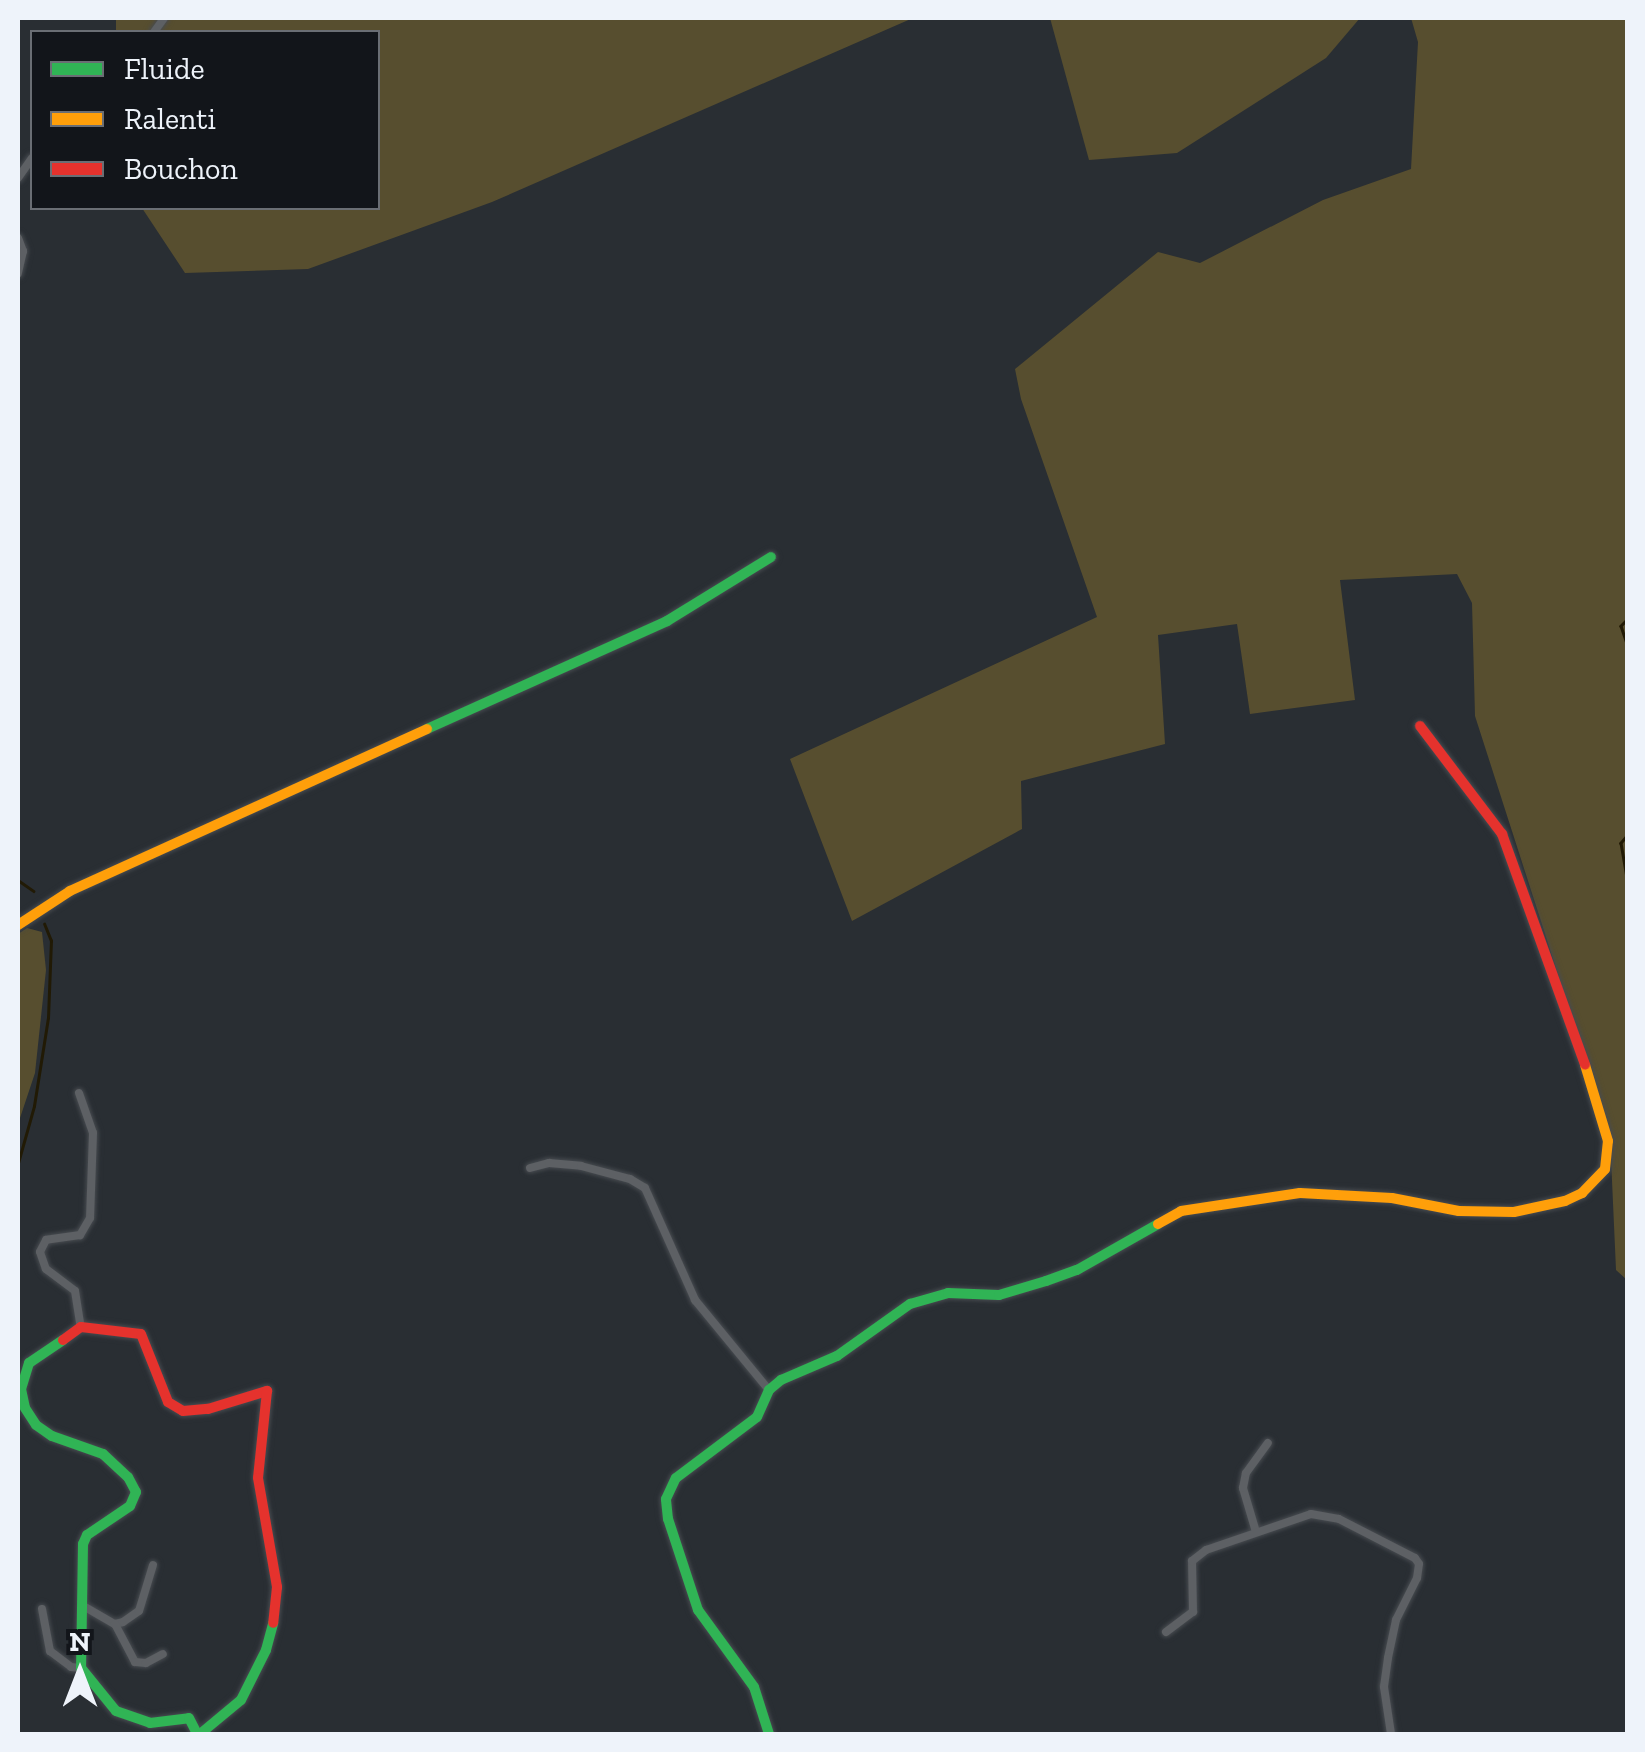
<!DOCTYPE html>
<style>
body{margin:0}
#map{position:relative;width:1645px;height:1752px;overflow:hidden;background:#292e33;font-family:"Zilla Slab",serif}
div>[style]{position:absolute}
.green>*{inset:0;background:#574e2f}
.stream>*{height:2.5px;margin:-1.25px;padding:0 1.25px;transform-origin:1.25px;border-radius:1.25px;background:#211a05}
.roads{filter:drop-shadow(0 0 2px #474b50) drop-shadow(0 0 2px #474b50)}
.street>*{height:8px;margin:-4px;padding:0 4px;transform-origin:4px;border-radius:4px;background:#5d6064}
.fast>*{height:10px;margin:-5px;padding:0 5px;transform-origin:5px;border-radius:5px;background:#30b455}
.slow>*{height:10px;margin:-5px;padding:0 5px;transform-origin:5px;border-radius:5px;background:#ff9f0a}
.jam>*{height:10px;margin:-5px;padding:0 5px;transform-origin:5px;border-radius:5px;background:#e5322d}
span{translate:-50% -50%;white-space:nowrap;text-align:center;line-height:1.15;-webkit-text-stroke:8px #12151a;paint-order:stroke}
.frame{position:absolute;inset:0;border:20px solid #eef3fa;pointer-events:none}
.legend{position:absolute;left:30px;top:30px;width:350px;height:180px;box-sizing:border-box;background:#12151a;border:2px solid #6a6e74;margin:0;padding:12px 18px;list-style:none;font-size:30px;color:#eef3fa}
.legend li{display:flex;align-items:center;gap:20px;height:50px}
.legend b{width:50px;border:2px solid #6a6e74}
.north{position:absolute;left:30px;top:1622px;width:100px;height:100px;-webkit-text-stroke:8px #12151a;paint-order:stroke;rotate:0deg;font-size:28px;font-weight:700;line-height:40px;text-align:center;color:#eef3fa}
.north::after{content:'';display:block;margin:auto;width:35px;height:45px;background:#eef3fa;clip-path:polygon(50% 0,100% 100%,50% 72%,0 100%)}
</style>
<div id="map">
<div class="green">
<i style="clip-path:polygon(116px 18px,913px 18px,492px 202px,308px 269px,185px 273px,142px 208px,378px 208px,378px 32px,116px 32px)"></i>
<i style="clip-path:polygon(1050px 18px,1360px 18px,1326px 58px,1177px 153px,1089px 160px)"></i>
<i style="clip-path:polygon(1411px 18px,1627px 18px,1627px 1280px,1616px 1270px,1610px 1136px,1475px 716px,1472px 603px,1457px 574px,1340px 580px,1355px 700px,1250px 714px,1237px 624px,1158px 635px,1165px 744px,1021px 781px,1022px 829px,852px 921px,790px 759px,1097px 617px,1021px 399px,1015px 369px,1158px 252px,1200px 263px,1323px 200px,1411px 169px,1418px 42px)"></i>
<i style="clip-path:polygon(27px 928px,42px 932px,46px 970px,35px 1073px,18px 1124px,18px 934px)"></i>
</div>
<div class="stream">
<i style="left:1628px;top:619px;width:10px;rotate:135deg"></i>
<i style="left:1621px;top:626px;width:21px;rotate:71deg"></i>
<i style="left:1628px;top:835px;width:11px;rotate:131deg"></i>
<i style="left:1621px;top:843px;width:41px;rotate:80.1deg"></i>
<i style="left:18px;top:880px;width:19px;rotate:35deg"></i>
<i style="left:18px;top:1163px;width:59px;rotate:-74.3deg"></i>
<i style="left:34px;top:1106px;width:89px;rotate:-81deg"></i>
<i style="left:48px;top:1018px;width:77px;rotate:-87.8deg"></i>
<i style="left:51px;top:941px;width:18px;rotate:-112deg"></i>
</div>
<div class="roads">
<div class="street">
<i style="left:154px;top:32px;width:17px;rotate:-54deg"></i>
<i style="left:18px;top:178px;width:24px;rotate:-55deg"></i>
<i style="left:18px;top:238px;width:14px;rotate:69deg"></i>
<i style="left:23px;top:251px;width:23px;rotate:103deg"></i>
<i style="left:79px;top:1093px;width:42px;rotate:70.7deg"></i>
<i style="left:93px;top:1133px;width:85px;rotate:92deg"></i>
<i style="left:90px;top:1218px;width:20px;rotate:120deg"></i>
<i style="left:80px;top:1235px;width:34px;rotate:172deg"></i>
<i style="left:46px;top:1240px;width:13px;rotate:117deg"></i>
<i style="left:40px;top:1252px;width:18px;rotate:71deg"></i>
<i style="left:46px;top:1269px;width:36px;rotate:37deg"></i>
<i style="left:75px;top:1291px;width:36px;rotate:81deg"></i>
<i style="left:530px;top:1168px;width:20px;rotate:-15deg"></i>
<i style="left:549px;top:1163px;width:32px;rotate:5deg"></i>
<i style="left:581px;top:1166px;width:51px;rotate:14.9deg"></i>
<i style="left:630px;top:1179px;width:17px;rotate:31deg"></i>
<i style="left:645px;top:1188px;width:123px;rotate:65.9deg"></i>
<i style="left:695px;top:1300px;width:117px;rotate:50.6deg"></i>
<i style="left:1256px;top:1532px;width:46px;rotate:-106.5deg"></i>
<i style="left:1243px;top:1488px;width:15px;rotate:-79deg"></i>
<i style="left:1246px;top:1473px;width:37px;rotate:-54deg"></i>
<i style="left:85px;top:1607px;width:34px;rotate:30deg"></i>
<i style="left:115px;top:1624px;width:8px;rotate:-14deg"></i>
<i style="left:123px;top:1622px;width:19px;rotate:-35deg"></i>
<i style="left:139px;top:1611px;width:48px;rotate:-73.1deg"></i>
<i style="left:42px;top:1609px;width:43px;rotate:79.2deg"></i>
<i style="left:50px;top:1651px;width:26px;rotate:37deg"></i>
<i style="left:71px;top:1667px;width:10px;rotate:6deg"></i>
<i style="left:115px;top:1624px;width:43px;rotate:62.2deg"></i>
<i style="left:135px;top:1662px;width:11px;rotate:5deg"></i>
<i style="left:146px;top:1663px;width:19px;rotate:-28deg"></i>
<i style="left:1166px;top:1632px;width:34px;rotate:-37deg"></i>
<i style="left:1193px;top:1612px;width:51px;rotate:-91.1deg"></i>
<i style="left:1192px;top:1561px;width:18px;rotate:-38deg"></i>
<i style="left:1206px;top:1550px;width:111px;rotate:-18.9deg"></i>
<i style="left:1311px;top:1514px;width:28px;rotate:10deg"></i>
<i style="left:1339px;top:1519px;width:85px;rotate:27.2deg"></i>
<i style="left:1415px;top:1558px;width:7px;rotate:56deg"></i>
<i style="left:1419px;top:1564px;width:14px;rotate:98deg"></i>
<i style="left:1417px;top:1578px;width:47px;rotate:116.6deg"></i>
<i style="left:1396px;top:1620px;width:39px;rotate:102deg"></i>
<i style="left:1388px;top:1658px;width:29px;rotate:98deg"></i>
<i style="left:1384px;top:1687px;width:48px;rotate:81.5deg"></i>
</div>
<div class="fast">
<i style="left:427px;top:729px;width:263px;rotate:-24.2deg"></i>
<i style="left:667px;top:621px;width:122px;rotate:-31.6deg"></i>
<i style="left:63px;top:1340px;width:41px;rotate:145.9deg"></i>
<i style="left:29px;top:1363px;width:27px;rotate:107deg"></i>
<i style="left:21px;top:1389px;width:19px;rotate:78deg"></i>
<i style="left:25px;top:1408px;width:20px;rotate:57deg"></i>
<i style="left:36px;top:1425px;width:19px;rotate:35deg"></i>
<i style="left:52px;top:1436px;width:54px;rotate:19.4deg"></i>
<i style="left:103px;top:1454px;width:34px;rotate:43deg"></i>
<i style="left:128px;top:1477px;width:17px;rotate:62deg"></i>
<i style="left:136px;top:1492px;width:15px;rotate:113deg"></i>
<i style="left:130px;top:1506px;width:52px;rotate:146deg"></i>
<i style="left:87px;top:1535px;width:10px;rotate:114deg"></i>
<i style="left:83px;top:1544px;width:124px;rotate:90.9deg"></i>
<i style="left:81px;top:1668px;width:55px;rotate:50.9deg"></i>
<i style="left:116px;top:1711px;width:36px;rotate:19deg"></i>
<i style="left:150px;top:1723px;width:39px;rotate:-7deg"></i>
<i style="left:189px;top:1718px;width:18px;rotate:63deg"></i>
<i style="left:200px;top:1734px;width:53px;rotate:-39.7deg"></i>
<i style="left:241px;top:1700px;width:56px;rotate:-63.4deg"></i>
<i style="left:266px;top:1650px;width:28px;rotate:-75deg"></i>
<i style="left:769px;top:1734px;width:49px;rotate:-107.7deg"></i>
<i style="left:754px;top:1687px;width:95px;rotate:-126deg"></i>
<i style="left:698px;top:1610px;width:96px;rotate:-108.2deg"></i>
<i style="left:668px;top:1519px;width:20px;rotate:-96deg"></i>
<i style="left:666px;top:1499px;width:23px;rotate:-65deg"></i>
<i style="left:676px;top:1478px;width:101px;rotate:-37deg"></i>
<i style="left:757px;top:1417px;width:30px;rotate:-66deg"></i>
<i style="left:769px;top:1390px;width:16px;rotate:-40deg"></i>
<i style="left:781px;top:1380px;width:61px;rotate:-23.2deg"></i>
<i style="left:837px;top:1356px;width:90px;rotate:-35.5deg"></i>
<i style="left:910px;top:1304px;width:40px;rotate:-16deg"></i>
<i style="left:948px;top:1293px;width:51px;rotate:2.2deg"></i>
<i style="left:999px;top:1295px;width:49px;rotate:-16.6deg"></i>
<i style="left:1046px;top:1281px;width:33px;rotate:-20deg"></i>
<i style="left:1077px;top:1270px;width:93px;rotate:-29.6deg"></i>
</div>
<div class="slow">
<i style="left:18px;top:925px;width:62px;rotate:-33.2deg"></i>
<i style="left:70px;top:891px;width:392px;rotate:-24.4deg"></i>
<i style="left:1158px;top:1224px;width:26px;rotate:-29deg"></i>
<i style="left:1181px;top:1211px;width:120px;rotate:-8.6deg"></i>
<i style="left:1300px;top:1193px;width:92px;rotate:3.1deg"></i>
<i style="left:1392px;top:1198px;width:68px;rotate:11deg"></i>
<i style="left:1459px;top:1211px;width:55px;rotate:1deg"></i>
<i style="left:1514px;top:1212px;width:52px;rotate:-12.2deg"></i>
<i style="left:1565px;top:1201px;width:19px;rotate:-25deg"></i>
<i style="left:1582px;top:1193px;width:33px;rotate:-46deg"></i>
<i style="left:1605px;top:1169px;width:28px;rotate:-84deg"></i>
<i style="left:1608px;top:1141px;width:79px;rotate:-106.8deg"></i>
</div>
<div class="jam">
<i style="left:1420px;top:726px;width:136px;rotate:52.8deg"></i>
<i style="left:1502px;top:834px;width:245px;rotate:70.2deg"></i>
<i style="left:63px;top:1340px;width:22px;rotate:-36deg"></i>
<i style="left:81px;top:1327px;width:60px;rotate:6.7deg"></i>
<i style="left:141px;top:1334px;width:73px;rotate:68.3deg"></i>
<i style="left:168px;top:1402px;width:17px;rotate:31deg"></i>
<i style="left:183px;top:1411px;width:25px;rotate:-5deg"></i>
<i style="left:208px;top:1409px;width:62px;rotate:-17deg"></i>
<i style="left:267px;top:1391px;width:87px;rotate:95.9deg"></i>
<i style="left:258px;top:1478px;width:111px;rotate:80.1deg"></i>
<i style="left:277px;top:1587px;width:36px;rotate:96deg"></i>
</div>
</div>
<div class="frame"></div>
<ul class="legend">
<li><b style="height:12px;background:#30b455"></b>Fluide</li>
<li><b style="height:12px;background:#ff9f0a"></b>Ralenti</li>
<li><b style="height:12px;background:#e5322d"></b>Bouchon</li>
</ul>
<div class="north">N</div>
</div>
